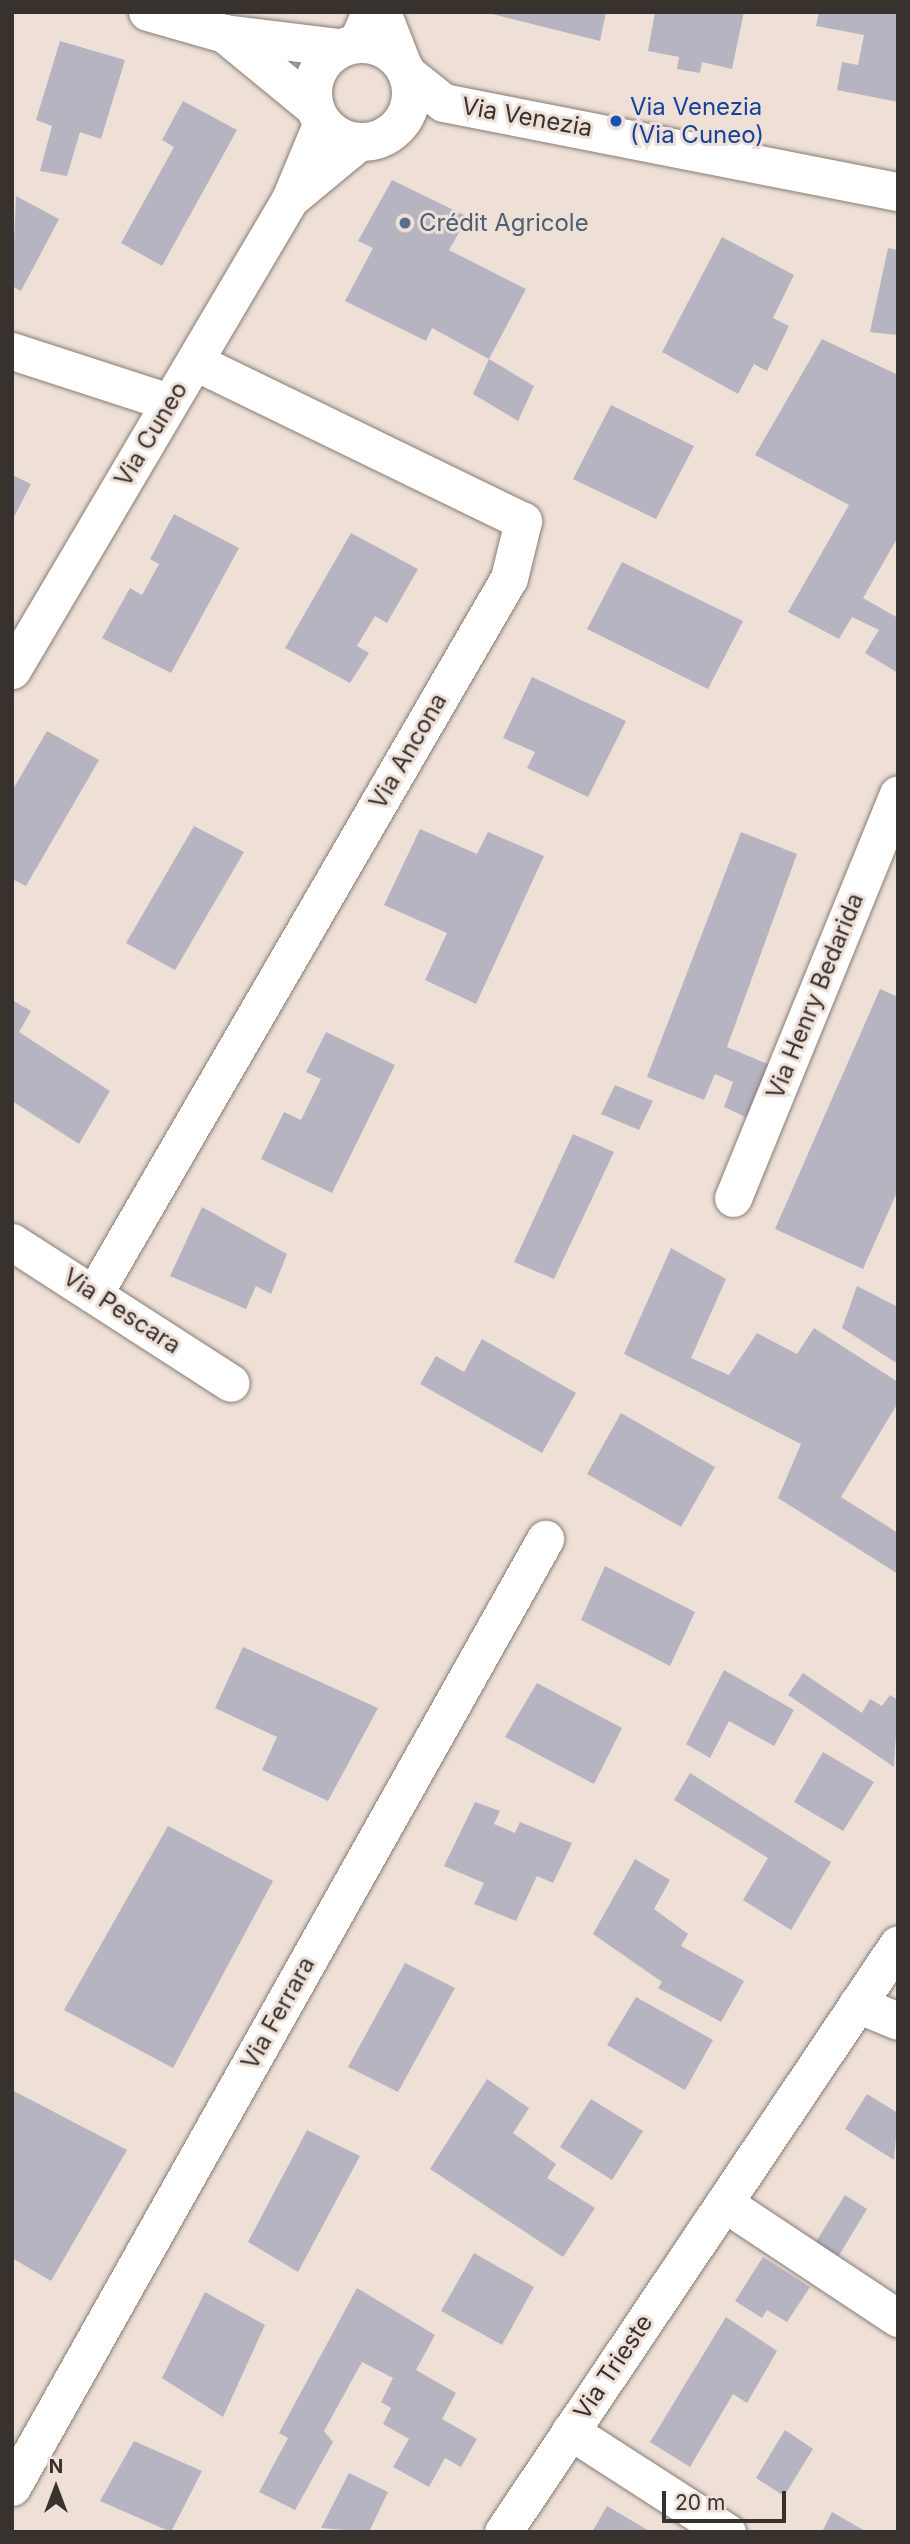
<!DOCTYPE html>
<meta charset="utf-8">
<style>
body{margin:0}
#map{position:relative;width:910px;height:2544px;overflow:hidden;background:#eee0d7;font-family:Inter,sans-serif}
div>[style]{position:absolute}
.building>*{inset:0;background:#b7b4c2}
.roads{filter:drop-shadow(0 0 2px #887c74) drop-shadow(0 0 2px #887c74)}
.street>*{height:37px;margin:-18.5px;padding:0 18.5px;transform-origin:18.5px;border-radius:18.5px;background:#fff}
.secondary>*{height:38px;margin:-19px;padding:0 19px;transform-origin:19px;border-radius:19px;background:#fff}
.secondary>.ring{margin:-19px;padding:0;box-sizing:content-box;background:none;border:38px solid #fff;border-radius:50%}
.dots>*{width:19px;height:19px;translate:-50% -50%;box-sizing:border-box;border:4px solid #eee0d7;border-radius:50%}
span{translate:-50% -50%;white-space:nowrap;text-align:center;line-height:1.15;-webkit-text-stroke:6px #eee0d7;paint-order:stroke}
.transit-label{font-size:24px;color:#164399}
.left{translate:0 -50%;text-align:left}
.street-label{font-size:24px;color:#37322e}
.service-label{font-size:24px;color:#4e5e75}
.frame{position:absolute;inset:0;border:14px solid #37322e;pointer-events:none}
.north{position:absolute;left:21px;top:2453px;width:70px;height:70px;-webkit-text-stroke:5px #eee0d7;paint-order:stroke;rotate:0deg;font-size:19px;font-weight:700;line-height:28px;text-align:center;color:#37322e}
.north::after{content:'';display:block;margin:auto;width:24px;height:32px;background:#37322e;clip-path:polygon(50% 0,100% 100%,50% 72%,0 100%)}
.scale{position:absolute;left:662px;top:2491px;width:124px;height:32px;box-sizing:border-box;border:4px solid #37322e;border-top:0;padding-left:9px;font-size:21px;line-height:24px;white-space:nowrap;color:#37322e;-webkit-text-stroke:5px #eee0d7;paint-order:stroke}
</style>
<div id="map">
<div class="building">
<i style="clip-path:polygon(484px 12px,606px 12px,600px 41px)"></i>
<i style="clip-path:polygon(655px 12px,744px 12px,732px 69px,702px 62px,700px 73px,677px 69px,679px 57px,648px 51px)"></i>
<i style="clip-path:polygon(819px 12px,898px 12px,898px 102px,837px 90px,842px 62px,858px 65px,864px 35px,816px 26px)"></i>
<i style="clip-path:polygon(60px 41px,125px 60px,101px 139px,80px 132px,67px 176px,40px 171px,52px 126px,36px 120px)"></i>
<i style="clip-path:polygon(183px 101px,237px 130px,162px 266px,121px 243px,174px 147px,162px 140px)"></i>
<i style="clip-path:polygon(392px 180px,468px 217px,449px 250px,526px 289px,489px 359px,432px 328px,426px 341px,345px 301px,373px 248px,358px 241px)"></i>
<i style="clip-path:polygon(16px 196px,59px 219px,21px 291px,12px 286px)"></i>
<i style="clip-path:polygon(722px 237px,794px 275px,773px 318px,789px 326px,767px 371px,754px 364px,738px 394px,662px 352px)"></i>
<i style="clip-path:polygon(888px 248px,898px 250px,898px 335px,870px 332px)"></i>
<i style="clip-path:polygon(822px 339px,898px 375px,898px 537px,863px 598px,898px 618px,898px 673px,865px 653px,879px 630px,852px 617px,839px 639px,788px 612px,849px 505px,755px 455px)"></i>
<i style="clip-path:polygon(489px 359px,534px 386px,518px 421px,473px 394px)"></i>
<i style="clip-path:polygon(611px 405px,694px 446px,656px 519px,573px 479px)"></i>
<i style="clip-path:polygon(12px 475px,31px 484px,12px 521px)"></i>
<i style="clip-path:polygon(174px 514px,239px 548px,171px 673px,102px 638px,130px 588px,142px 595px,159px 564px,150px 559px)"></i>
<i style="clip-path:polygon(351px 533px,418px 569px,387px 623px,375px 616px,357px 646px,369px 653px,350px 683px,285px 648px)"></i>
<i style="clip-path:polygon(622px 562px,743px 621px,708px 689px,587px 629px)"></i>
<i style="clip-path:polygon(532px 677px,626px 721px,588px 797px,527px 768px,535px 752px,503px 738px)"></i>
<i style="clip-path:polygon(47px 731px,99px 760px,26px 886px,12px 879px,12px 791px)"></i>
<i style="clip-path:polygon(194px 826px,244px 852px,175px 970px,126px 943px)"></i>
<i style="clip-path:polygon(420px 829px,477px 854px,488px 832px,544px 856px,476px 1004px,425px 980px,447px 933px,384px 905px)"></i>
<i style="clip-path:polygon(741px 832px,797px 854px,727px 1047px,772px 1066px,750px 1119px,724px 1107px,733px 1082px,715px 1074px,704px 1100px,647px 1077px)"></i>
<i style="clip-path:polygon(880px 989px,898px 997px,898px 1190px,863px 1269px,775px 1229px)"></i>
<i style="clip-path:polygon(12px 1000px,31px 1011px,19px 1032px,110px 1091px,79px 1144px,12px 1101px)"></i>
<i style="clip-path:polygon(326px 1032px,395px 1065px,332px 1193px,261px 1159px,284px 1112px,301px 1120px,321px 1079px,306px 1072px)"></i>
<i style="clip-path:polygon(615px 1085px,653px 1101px,639px 1130px,601px 1114px)"></i>
<i style="clip-path:polygon(573px 1134px,614px 1152px,554px 1279px,514px 1262px)"></i>
<i style="clip-path:polygon(202px 1207px,287px 1254px,271px 1294px,256px 1286px,246px 1309px,170px 1276px)"></i>
<i style="clip-path:polygon(671px 1248px,726px 1279px,691px 1358px,729px 1375px,757px 1333px,797px 1354px,814px 1328px,898px 1382px,898px 1403px,841px 1497px,898px 1533px,898px 1574px,778px 1498px,801px 1444px,624px 1354px)"></i>
<i style="clip-path:polygon(857px 1286px,898px 1307px,898px 1364px,842px 1328px)"></i>
<i style="clip-path:polygon(482px 1339px,576px 1393px,542px 1453px,420px 1384px,436px 1356px,464px 1372px)"></i>
<i style="clip-path:polygon(621px 1413px,715px 1467px,681px 1527px,587px 1474px)"></i>
<i style="clip-path:polygon(605px 1566px,695px 1612px,670px 1666px,581px 1620px)"></i>
<i style="clip-path:polygon(243px 1647px,378px 1708px,328px 1801px,262px 1770px,277px 1737px,215px 1708px)"></i>
<i style="clip-path:polygon(724px 1670px,794px 1710px,774px 1746px,729px 1721px,710px 1758px,686px 1744px)"></i>
<i style="clip-path:polygon(803px 1673px,862px 1713px,870px 1699px,882px 1706px,890px 1695px,898px 1700px,894px 1767px,788px 1695px)"></i>
<i style="clip-path:polygon(537px 1683px,622px 1728px,594px 1784px,505px 1737px)"></i>
<i style="clip-path:polygon(823px 1752px,874px 1782px,843px 1831px,794px 1802px)"></i>
<i style="clip-path:polygon(690px 1773px,831px 1862px,791px 1930px,743px 1900px,768px 1858px,674px 1800px)"></i>
<i style="clip-path:polygon(475px 1802px,500px 1811px,494px 1824px,515px 1833px,520px 1822px,572px 1843px,553px 1883px,537px 1876px,516px 1921px,474px 1904px,484px 1883px,444px 1866px)"></i>
<i style="clip-path:polygon(168px 1826px,273px 1881px,173px 2068px,64px 2010px)"></i>
<i style="clip-path:polygon(635px 1859px,670px 1880px,654px 1909px,688px 1934px,681px 1946px,744px 1981px,721px 2022px,658px 1988px,662px 1982px,593px 1934px)"></i>
<i style="clip-path:polygon(405px 1963px,455px 1988px,398px 2092px,348px 2067px)"></i>
<i style="clip-path:polygon(636px 1997px,713px 2040px,685px 2090px,607px 2045px)"></i>
<i style="clip-path:polygon(487px 2079px,529px 2108px,513px 2133px,556px 2164px,547px 2178px,595px 2208px,563px 2257px,430px 2169px)"></i>
<i style="clip-path:polygon(12px 2090px,127px 2150px,51px 2281px,12px 2258px)"></i>
<i style="clip-path:polygon(867px 2094px,898px 2113px,894px 2160px,845px 2129px)"></i>
<i style="clip-path:polygon(591px 2099px,643px 2131px,612px 2180px,560px 2147px)"></i>
<i style="clip-path:polygon(307px 2130px,360px 2156px,298px 2272px,248px 2242px)"></i>
<i style="clip-path:polygon(845px 2195px,867px 2209px,832px 2267px,809px 2253px)"></i>
<i style="clip-path:polygon(474px 2253px,534px 2287px,502px 2345px,441px 2311px)"></i>
<i style="clip-path:polygon(763px 2257px,810px 2287px,787px 2322px,767px 2310px,762px 2318px,735px 2301px)"></i>
<i style="clip-path:polygon(357px 2288px,435px 2335px,416px 2370px,456px 2393px,442px 2419px,477px 2439px,461px 2467px,445px 2458px,429px 2487px,393px 2467px,409px 2439px,383px 2424px,391px 2408px,381px 2402px,393px 2378px,362px 2362px,324px 2431px,333px 2442px,295px 2510px,259px 2492px,288px 2438px,279px 2433px)"></i>
<i style="clip-path:polygon(205px 2292px,265px 2325px,223px 2417px,162px 2378px)"></i>
<i style="clip-path:polygon(726px 2317px,777px 2351px,747px 2403px,733px 2394px,690px 2467px,650px 2442px)"></i>
<i style="clip-path:polygon(785px 2430px,813px 2449px,784px 2496px,756px 2478px)"></i>
<i style="clip-path:polygon(134px 2441px,202px 2471px,171px 2532px,100px 2501px)"></i>
<i style="clip-path:polygon(349px 2473px,388px 2492px,369px 2532px,321px 2528px)"></i>
<i style="clip-path:polygon(607px 2506px,651px 2532px,592px 2532px)"></i>
<i style="clip-path:polygon(832px 2512px,867px 2532px,822px 2532px)"></i>
</div>
<div class="roads">
<div class="street">
<i style="left:382px;top:12px;width:55px;rotate:68.6deg"></i>
<i style="left:356px;top:44px;width:35px;rotate:-66deg"></i>
<i style="left:322px;top:122px;width:83px;rotate:112.6deg"></i>
<i style="left:290px;top:199px;width:89px;rotate:-39.6deg"></i>
<i style="left:12px;top:351px;width:165px;rotate:18deg"></i>
<i style="left:12px;top:670px;width:547px;rotate:-59.45deg"></i>
<i style="left:733px;top:1198px;width:436px;rotate:-67.8deg"></i>
<i style="left:12px;top:1242px;width:260px;rotate:32.8deg"></i>
<i style="left:95px;top:1292px;width:825px;rotate:-59.89deg"></i>
<i style="left:509px;top:578px;width:59px;rotate:-76.2deg"></i>
<i style="left:523px;top:521px;width:365px;rotate:-154.1deg"></i>
<i style="left:857px;top:2004px;width:44px;rotate:22.5deg"></i>
<i style="left:724px;top:2203px;width:209px;rotate:33.5deg"></i>
<i style="left:570px;top:2431px;width:187px;rotate:32.8deg"></i>
<i style="left:12px;top:2487px;width:1088px;rotate:-60.65deg"></i>
<i style="left:503px;top:2532px;width:708px;rotate:-56.11deg"></i>
</div>
<div class="secondary">
<i style="left:148px;top:12px;width:80px;rotate:15.9deg"></i>
<i style="left:225px;top:34px;width:115px;rotate:7deg"></i>
<i style="left:225px;top:34px;width:115px;rotate:39.4deg"></i>
<i class="ring" style="left:313px;top:44px;width:60px;height:60px"></i>
<i style="left:410px;top:76px;width:43px;rotate:38.5deg"></i>
<i style="left:444px;top:103px;width:463px;rotate:11.1deg"></i>
</div>
</div>
<div class="dots">
<i style="left:616px;top:121px;background:#1a4fb4"></i>
<i style="left:405px;top:223px;background:#5c6f8a"></i>
</div>
<div class="transit-label">
<span class="left" style="left:630px;top:121px">Via Venezia<br>(Via Cuneo)</span>
</div>
<div class="street-label">
<span style="left:527px;top:117px;rotate:10deg">Via Venezia</span>
<span style="left:151px;top:434px;rotate:-59deg">Via Cuneo</span>
<span style="left:408px;top:751px;rotate:-60deg">Via Ancona</span>
<span style="left:815px;top:996px;rotate:-68deg">Via Henry Bedarida</span>
<span style="left:122px;top:1311px;rotate:33deg">Via Pescara</span>
<span style="left:278px;top:2013px;rotate:-61deg">Via Ferrara</span>
<span style="left:613px;top:2367px;rotate:-56deg">Via Trieste</span>
</div>
<div class="service-label">
<span class="left" style="left:419px;top:223px">Crédit Agricole</span>
</div>
<div class="frame"></div>
<div class="north">N</div>
<div class="scale">20 m</div>
</div>
